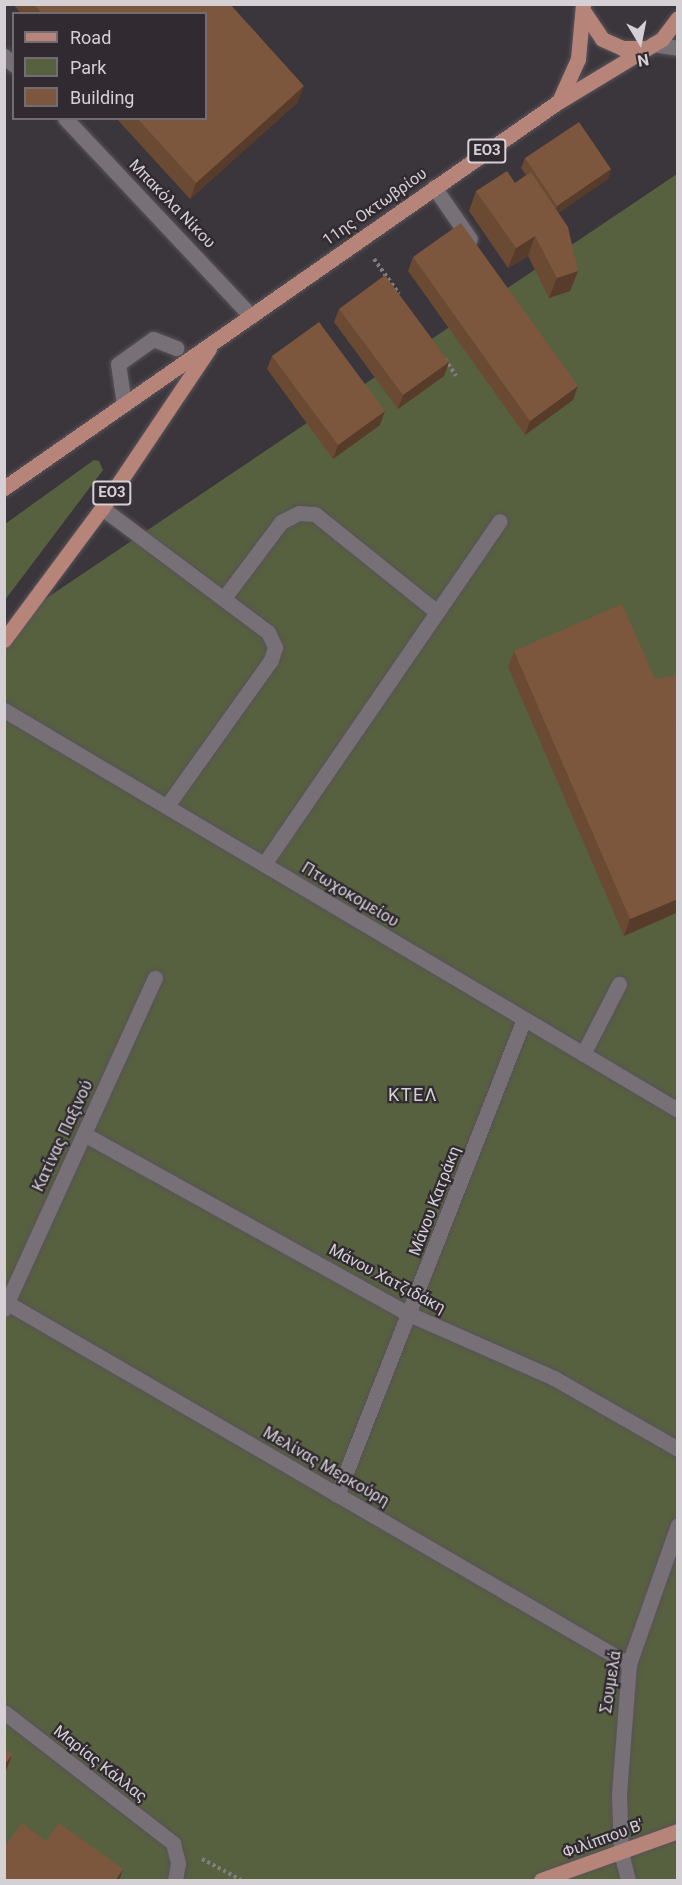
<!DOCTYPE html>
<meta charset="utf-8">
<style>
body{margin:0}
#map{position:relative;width:682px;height:1885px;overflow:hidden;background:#3b353c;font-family:Roboto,sans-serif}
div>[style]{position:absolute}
.green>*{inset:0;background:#58613f}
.path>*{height:4px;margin-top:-2px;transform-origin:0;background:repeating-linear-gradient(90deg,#837e84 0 3px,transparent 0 6px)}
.roads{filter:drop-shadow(0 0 2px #575358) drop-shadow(0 0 2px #575358)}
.minor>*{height:15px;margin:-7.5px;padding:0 7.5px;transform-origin:7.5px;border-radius:7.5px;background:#777077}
.major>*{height:15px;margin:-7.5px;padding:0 7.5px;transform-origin:7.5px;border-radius:7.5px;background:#b78479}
.wall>*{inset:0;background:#6b4a34}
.shaded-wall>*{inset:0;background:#573c2b}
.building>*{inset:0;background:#7c563d}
span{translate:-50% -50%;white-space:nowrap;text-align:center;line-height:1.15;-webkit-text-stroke:4.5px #312b31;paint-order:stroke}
.shield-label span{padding:2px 4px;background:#312b31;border:2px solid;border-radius:4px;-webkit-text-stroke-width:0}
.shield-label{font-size:15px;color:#d4d0d4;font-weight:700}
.street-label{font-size:16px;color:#d4d0d4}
.neighbourhood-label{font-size:18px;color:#d4d0d4;letter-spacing:1.5px}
.frame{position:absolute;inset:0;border:6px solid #d4d0d4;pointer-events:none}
.legend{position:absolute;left:12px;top:12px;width:195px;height:108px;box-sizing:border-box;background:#312b31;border:2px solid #726d72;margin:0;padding:8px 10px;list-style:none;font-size:18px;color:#d4d0d4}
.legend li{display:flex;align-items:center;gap:12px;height:30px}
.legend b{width:30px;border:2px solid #726d72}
.north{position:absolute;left:610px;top:12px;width:60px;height:60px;-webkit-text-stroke:4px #312b31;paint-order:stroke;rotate:170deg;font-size:16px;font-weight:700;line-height:24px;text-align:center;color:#d4d0d4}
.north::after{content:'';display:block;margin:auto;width:21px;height:27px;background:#d4d0d4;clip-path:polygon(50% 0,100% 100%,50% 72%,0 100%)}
</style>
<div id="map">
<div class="green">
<i style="clip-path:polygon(677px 174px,677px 1880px,5px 1880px,5px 626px)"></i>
<i style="clip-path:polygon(94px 460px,99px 461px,103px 470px,5px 600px,5px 524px)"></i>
</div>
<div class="path">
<i style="left:374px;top:259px;width:43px;rotate:54.5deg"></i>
<i style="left:445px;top:359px;width:20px;rotate:57deg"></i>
<i style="left:202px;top:1859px;width:44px;rotate:28.3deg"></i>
</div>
<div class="roads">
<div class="minor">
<i style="left:653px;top:44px;width:25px;rotate:9deg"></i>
<i style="left:4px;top:56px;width:13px;rotate:42deg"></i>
<i style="left:65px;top:118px;width:272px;rotate:46.8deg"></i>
<i style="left:434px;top:187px;width:63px;rotate:55.3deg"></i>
<i style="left:124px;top:404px;width:40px;rotate:-98.5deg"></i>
<i style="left:118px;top:364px;width:43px;rotate:-35.5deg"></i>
<i style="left:153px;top:339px;width:25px;rotate:21deg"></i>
<i style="left:102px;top:508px;width:207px;rotate:36.8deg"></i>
<i style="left:268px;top:632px;width:17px;rotate:65deg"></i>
<i style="left:275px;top:647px;width:14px;rotate:107deg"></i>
<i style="left:271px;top:660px;width:179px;rotate:125.5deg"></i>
<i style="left:224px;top:598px;width:95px;rotate:-53.1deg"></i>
<i style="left:281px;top:522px;width:20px;rotate:-27deg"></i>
<i style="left:299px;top:513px;width:16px;rotate:4deg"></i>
<i style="left:315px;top:514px;width:156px;rotate:38.8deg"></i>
<i style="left:4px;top:710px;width:784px;rotate:30.69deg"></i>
<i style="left:264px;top:864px;width:416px;rotate:-55.5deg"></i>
<i style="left:583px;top:1054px;width:79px;rotate:-62.8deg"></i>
<i style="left:84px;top:1134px;width:374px;rotate:29deg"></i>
<i style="left:411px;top:1315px;width:156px;rotate:23.8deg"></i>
<i style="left:554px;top:1378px;width:143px;rotate:29.8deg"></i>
<i style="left:4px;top:1301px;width:723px;rotate:30.15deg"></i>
<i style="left:4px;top:1309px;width:364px;rotate:-65.5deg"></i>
<i style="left:337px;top:1495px;width:511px;rotate:-68.55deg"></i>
<i style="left:4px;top:1712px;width:214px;rotate:37.8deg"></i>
<i style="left:173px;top:1843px;width:21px;rotate:76deg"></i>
<i style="left:178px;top:1863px;width:17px;rotate:100deg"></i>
<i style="left:628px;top:1880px;width:29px;rotate:-104deg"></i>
<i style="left:621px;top:1852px;width:58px;rotate:-92deg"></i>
<i style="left:619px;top:1794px;width:130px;rotate:-85.6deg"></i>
<i style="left:629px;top:1664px;width:147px;rotate:-70.6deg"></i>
</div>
<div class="major">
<i style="left:584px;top:12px;width:32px;rotate:56deg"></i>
<i style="left:602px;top:39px;width:22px;rotate:24deg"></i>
<i style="left:622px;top:48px;width:20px"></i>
<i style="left:560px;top:99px;width:44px;rotate:-65.8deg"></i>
<i style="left:578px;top:59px;width:55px;rotate:-84.8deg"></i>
<i style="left:4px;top:488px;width:675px;rotate:-34.87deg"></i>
<i style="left:558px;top:102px;width:122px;rotate:-31.2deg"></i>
<i style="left:662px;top:39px;width:26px;rotate:-53deg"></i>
<i style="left:4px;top:640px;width:164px;rotate:-53.4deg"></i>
<i style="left:102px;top:508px;width:192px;rotate:-56.1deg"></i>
<i style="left:541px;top:1880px;width:145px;rotate:-19.7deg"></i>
</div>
</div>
<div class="wall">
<i style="clip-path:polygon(13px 4px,230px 4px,298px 102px,190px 199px,116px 118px,206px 118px,206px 14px,21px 14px)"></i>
<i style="clip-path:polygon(525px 158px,611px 169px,608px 179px,558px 213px,578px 271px,570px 291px,549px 298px,528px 256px,508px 268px,469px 211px,476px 191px,515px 183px,526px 175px,521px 168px)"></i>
<i style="clip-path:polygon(413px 257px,573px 400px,525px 435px,408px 271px)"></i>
<i style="clip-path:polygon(339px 309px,449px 362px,444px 376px,398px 409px,334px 322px)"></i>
<i style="clip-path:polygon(272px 356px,380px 425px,333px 459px,267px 369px)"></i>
<i style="clip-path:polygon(514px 651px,655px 679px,678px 912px,624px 936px,508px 667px)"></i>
</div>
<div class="shaded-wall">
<i style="clip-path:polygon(304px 86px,298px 102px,190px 199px,196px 183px)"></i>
<i style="clip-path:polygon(611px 169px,608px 179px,554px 216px,557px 206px)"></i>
<i style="clip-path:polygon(535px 236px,528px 256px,508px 268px,516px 248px)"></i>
<i style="clip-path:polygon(578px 271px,570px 291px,549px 298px,557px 278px)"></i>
<i style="clip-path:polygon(449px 362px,444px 376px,398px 409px,403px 395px)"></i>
<i style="clip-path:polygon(578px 386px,573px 400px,525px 435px,530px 421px)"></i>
<i style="clip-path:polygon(385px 411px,380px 425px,333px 459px,338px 445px)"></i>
<i style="clip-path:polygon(678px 899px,678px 912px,624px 936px,630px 919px)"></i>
<i style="clip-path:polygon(12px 1755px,6px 1771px,4px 1773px,4px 1765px)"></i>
<i style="clip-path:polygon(123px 1869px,119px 1881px,115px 1881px)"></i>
</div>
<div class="building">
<i style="clip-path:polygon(34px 4px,230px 4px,304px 86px,196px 183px,137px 118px,206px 118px,206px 14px,42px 14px)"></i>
<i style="clip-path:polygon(579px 122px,611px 169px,557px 206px,525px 158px)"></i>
<i style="clip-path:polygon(507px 171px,515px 183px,531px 172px,568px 227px,578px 271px,557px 278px,535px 236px,516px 248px,476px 191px)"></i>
<i style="clip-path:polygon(461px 223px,578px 386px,530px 421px,413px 257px)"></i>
<i style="clip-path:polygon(385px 275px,449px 362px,403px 395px,339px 309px)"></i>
<i style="clip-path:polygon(319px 322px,385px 411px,338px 445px,272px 356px)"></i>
<i style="clip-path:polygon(622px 604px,655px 679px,678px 675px,678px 724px,675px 725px,678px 731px,678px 899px,630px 919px,514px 651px)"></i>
<i style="clip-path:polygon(4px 1749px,12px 1755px,4px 1765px)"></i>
<i style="clip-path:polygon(22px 1823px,46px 1841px,59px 1823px,123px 1869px,115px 1881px,4px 1881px,4px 1847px)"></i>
</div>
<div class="shield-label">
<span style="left:487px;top:151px">ΕΟ3</span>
<span style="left:112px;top:493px">ΕΟ3</span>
</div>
<div class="street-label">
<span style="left:172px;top:204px;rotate:46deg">Μπακόλα Νίκου</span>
<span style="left:375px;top:207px;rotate:-35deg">11ης Οκτωβρίου</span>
<span style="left:350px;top:895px;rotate:31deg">Πτωχοκομείου</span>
<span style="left:63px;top:1136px;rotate:-65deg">Κατίνας Παξινού</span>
<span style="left:435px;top:1201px;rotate:-69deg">Μάνου Κατράκη</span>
<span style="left:387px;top:1279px;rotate:28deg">Μάνου Χατζιδάκη</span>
<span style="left:326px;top:1467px;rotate:30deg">Μελίνας Μερκούρη</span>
<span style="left:611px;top:1682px;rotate:-81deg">Σουμελά</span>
<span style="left:100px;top:1764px;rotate:38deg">Μαρίας Κάλλας</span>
<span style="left:603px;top:1839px;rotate:-20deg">Φιλίππου Β'</span>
</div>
<div class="neighbourhood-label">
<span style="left:413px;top:1095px">ΚΤΕΛ</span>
</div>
<div class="frame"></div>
<ul class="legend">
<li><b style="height:8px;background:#b78479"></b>Road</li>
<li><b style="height:16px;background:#58613f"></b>Park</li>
<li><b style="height:16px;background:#7c563d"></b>Building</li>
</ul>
<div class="north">N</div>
</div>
